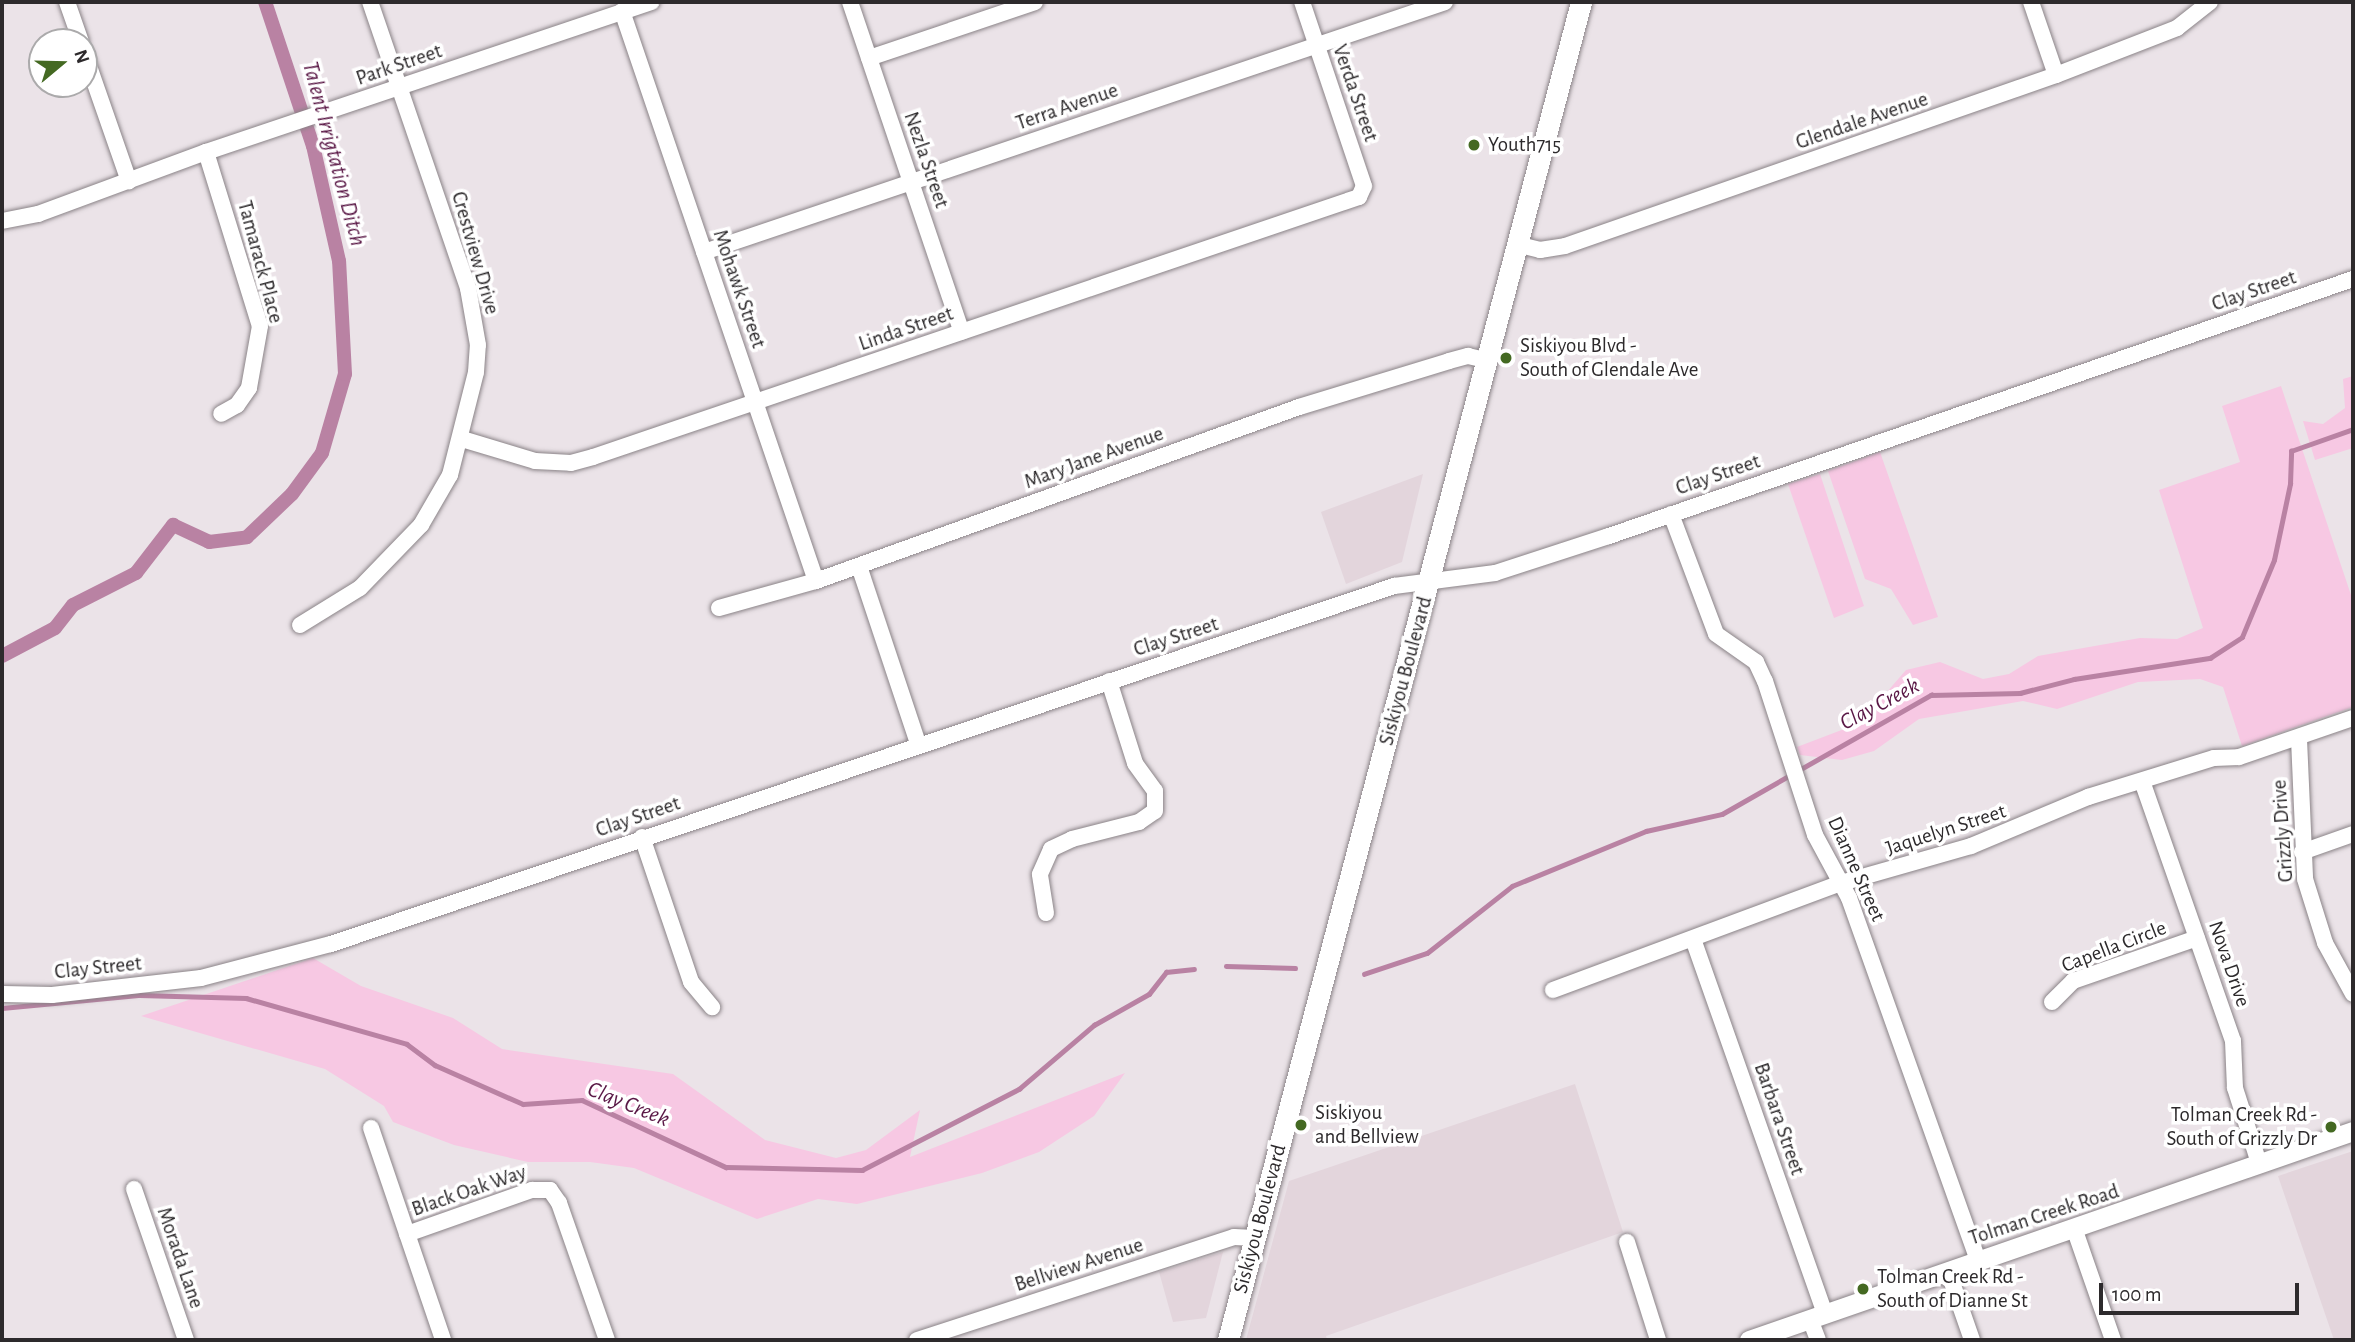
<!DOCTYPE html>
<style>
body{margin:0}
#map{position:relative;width:2355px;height:1342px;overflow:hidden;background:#ebe3e8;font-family:"Alegreya Sans",sans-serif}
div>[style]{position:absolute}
.built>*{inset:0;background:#e3d5dc}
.green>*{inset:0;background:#f7c8e3}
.stream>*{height:4.5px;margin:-2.25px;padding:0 2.25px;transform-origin:2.25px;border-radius:2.25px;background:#b982a3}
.canal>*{height:14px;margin:-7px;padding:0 7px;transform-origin:7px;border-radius:7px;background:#b982a3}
.roads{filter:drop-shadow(0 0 2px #8a8387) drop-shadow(0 0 2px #8a8387)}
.minor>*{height:16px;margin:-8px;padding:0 8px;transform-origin:8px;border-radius:8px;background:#fff}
.tertiary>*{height:19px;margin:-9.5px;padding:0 9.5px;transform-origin:9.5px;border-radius:9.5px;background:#fff}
.secondary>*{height:21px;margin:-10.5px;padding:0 10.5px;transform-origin:10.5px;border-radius:10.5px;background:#fff}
.dots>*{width:19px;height:19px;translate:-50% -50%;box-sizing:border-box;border:4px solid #fff;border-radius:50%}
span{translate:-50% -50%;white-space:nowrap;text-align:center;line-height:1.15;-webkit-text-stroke:7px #fff;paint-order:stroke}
.street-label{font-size:21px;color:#2d2a2c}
.poi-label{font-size:21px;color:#2d2a2c}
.left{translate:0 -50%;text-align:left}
.right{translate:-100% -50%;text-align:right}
.water-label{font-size:23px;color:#5a1846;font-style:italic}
.frame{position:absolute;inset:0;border:4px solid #2d2a2c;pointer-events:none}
.north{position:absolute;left:28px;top:28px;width:70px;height:70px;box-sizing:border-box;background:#fff;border:2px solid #abaaab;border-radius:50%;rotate:71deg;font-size:19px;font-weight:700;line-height:28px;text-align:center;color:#2d2a2c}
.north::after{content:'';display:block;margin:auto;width:24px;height:32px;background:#446922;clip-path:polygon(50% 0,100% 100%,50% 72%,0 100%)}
.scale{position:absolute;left:2099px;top:1283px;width:200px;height:32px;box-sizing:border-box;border:4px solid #2d2a2c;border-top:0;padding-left:9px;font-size:21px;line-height:24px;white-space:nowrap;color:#2d2a2c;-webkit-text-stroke:5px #fff;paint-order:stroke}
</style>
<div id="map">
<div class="built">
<i style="clip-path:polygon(1423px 474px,1402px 562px,1346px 584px,1321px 512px)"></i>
<i style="clip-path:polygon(1575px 1084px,1623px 1232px,1326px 1336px,1327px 1340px,1246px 1340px,1289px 1181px)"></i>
<i style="clip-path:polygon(2353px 1151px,2353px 1340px,2334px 1340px,2278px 1176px)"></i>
<i style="clip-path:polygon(1223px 1252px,1206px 1318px,1173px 1322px,1159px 1272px)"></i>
</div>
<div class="green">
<i style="clip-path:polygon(2353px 376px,2353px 448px,2315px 460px,2303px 421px,2323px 424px,2345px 408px,2343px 379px)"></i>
<i style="clip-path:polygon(2281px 386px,2353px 601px,2353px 707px,2242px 746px,2223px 687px,2200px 679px,2138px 682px,2057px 709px,2023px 701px,1919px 719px,1874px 751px,1842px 760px,1800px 755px,1797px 747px,1860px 723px,1906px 670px,1940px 662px,1983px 679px,2009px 674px,2038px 656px,2140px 638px,2177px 639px,2203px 628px,2159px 490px,2240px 462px,2222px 406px)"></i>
<i style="clip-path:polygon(1880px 452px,1938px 617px,1913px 625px,1891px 589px,1865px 579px,1828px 471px)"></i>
<i style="clip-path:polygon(1820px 474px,1864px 606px,1834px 618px,1788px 484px)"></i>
<i style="clip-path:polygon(313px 958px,361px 986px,453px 1018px,502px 1049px,673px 1074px,765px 1140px,836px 1158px,866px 1150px,920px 1110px,910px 1157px,1125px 1073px,1094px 1116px,1039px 1152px,982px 1173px,857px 1204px,818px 1199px,757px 1219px,634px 1168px,590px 1162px,528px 1162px,454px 1145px,393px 1122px,384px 1106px,325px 1069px,141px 1016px)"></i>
</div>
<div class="stream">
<i style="left:1226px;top:966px;width:69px;rotate:1.7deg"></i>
<i style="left:1364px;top:974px;width:66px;rotate:-18.4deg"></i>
<i style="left:1427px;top:953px;width:108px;rotate:-38.2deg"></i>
<i style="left:1512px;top:886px;width:145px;rotate:-22.3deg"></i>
<i style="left:1646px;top:831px;width:78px;rotate:-12.6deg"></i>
<i style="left:1722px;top:814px;width:241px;rotate:-29.7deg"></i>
<i style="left:1931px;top:695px;width:89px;rotate:-1.3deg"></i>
<i style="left:2020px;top:693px;width:56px;rotate:-14.5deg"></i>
<i style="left:2074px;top:679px;width:138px;rotate:-8.8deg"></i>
<i style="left:2210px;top:658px;width:38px;rotate:-33deg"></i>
<i style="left:2242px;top:637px;width:83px;rotate:-67.4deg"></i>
<i style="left:2274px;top:560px;width:78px;rotate:-78.1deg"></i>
<i style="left:2290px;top:484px;width:33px;rotate:-88deg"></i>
<i style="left:2291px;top:451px;width:66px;rotate:-19.5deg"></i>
<i style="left:2px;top:1008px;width:139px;rotate:-5.4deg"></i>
<i style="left:140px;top:995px;width:106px;rotate:1.6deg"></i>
<i style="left:246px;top:998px;width:167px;rotate:15.9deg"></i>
<i style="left:407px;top:1044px;width:35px;rotate:37deg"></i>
<i style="left:435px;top:1065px;width:96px;rotate:23.9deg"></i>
<i style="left:523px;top:1104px;width:59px;rotate:-3.9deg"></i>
<i style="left:582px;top:1100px;width:159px;rotate:25deg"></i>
<i style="left:726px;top:1167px;width:136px;rotate:1.3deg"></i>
<i style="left:862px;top:1170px;width:177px;rotate:-27.3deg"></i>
<i style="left:1019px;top:1089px;width:99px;rotate:-40.5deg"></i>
<i style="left:1094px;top:1025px;width:63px;rotate:-29.4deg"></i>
<i style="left:1149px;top:994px;width:28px;rotate:-52deg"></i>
<i style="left:1166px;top:972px;width:28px;rotate:-6deg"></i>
</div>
<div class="canal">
<i style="left:2px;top:656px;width:60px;rotate:-27.8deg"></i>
<i style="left:55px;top:628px;width:29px;rotate:-52deg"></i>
<i style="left:73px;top:605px;width:71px;rotate:-26.9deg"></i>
<i style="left:136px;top:573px;width:61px;rotate:-52.4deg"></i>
<i style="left:173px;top:525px;width:40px;rotate:25deg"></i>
<i style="left:209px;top:542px;width:38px;rotate:-7deg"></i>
<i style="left:247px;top:537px;width:62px;rotate:-43.7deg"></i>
<i style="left:292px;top:494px;width:51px;rotate:-53.8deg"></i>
<i style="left:322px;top:453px;width:82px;rotate:-73.8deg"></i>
<i style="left:345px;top:374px;width:113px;rotate:-93deg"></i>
<i style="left:339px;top:261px;width:118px;rotate:-102.7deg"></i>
<i style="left:313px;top:146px;width:152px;rotate:-108.4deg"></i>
</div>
<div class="roads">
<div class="minor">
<i style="left:67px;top:2px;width:42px;rotate:70.7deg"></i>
<i style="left:850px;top:2px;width:348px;rotate:71.3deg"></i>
<i style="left:2031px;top:2px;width:77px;rotate:71.1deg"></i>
<i style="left:622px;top:11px;width:602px;rotate:71.2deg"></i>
<i style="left:84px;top:52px;width:137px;rotate:70.8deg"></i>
<i style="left:869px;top:58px;width:175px;rotate:-18.6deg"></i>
<i style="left:206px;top:152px;width:182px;rotate:72.8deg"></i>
<i style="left:260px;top:326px;width:63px;rotate:100.1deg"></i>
<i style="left:249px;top:388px;width:21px;rotate:125deg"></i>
<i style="left:237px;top:405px;width:18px;rotate:151deg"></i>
<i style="left:2px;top:221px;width:37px;rotate:-11deg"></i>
<i style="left:38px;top:214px;width:179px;rotate:-20.3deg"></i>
<i style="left:206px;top:152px;width:470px;rotate:-18.6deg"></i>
<i style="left:1516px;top:244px;width:25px;rotate:14deg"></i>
<i style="left:1540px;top:250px;width:25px;rotate:-9deg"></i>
<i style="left:1565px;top:246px;width:520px;rotate:-19.2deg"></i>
<i style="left:2056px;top:75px;width:130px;rotate:-21.2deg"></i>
<i style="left:2177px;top:28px;width:42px;rotate:-38.2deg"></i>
<i style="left:704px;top:252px;width:782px;rotate:-18.64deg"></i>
<i style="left:462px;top:439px;width:76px;rotate:16.8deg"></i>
<i style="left:535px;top:461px;width:36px;rotate:3deg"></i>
<i style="left:571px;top:463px;width:23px;rotate:-15deg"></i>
<i style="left:593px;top:457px;width:809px;rotate:-18.75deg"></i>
<i style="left:1359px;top:197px;width:12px;rotate:-66deg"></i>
<i style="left:1364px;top:186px;width:194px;rotate:-108.6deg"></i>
<i style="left:1671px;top:514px;width:128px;rotate:69.4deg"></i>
<i style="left:1716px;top:634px;width:49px;rotate:35deg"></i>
<i style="left:1756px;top:662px;width:21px;rotate:65deg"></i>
<i style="left:1765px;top:681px;width:162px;rotate:72deg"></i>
<i style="left:1815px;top:835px;width:72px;rotate:61.6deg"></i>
<i style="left:1849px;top:898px;width:385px;rotate:70.4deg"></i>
<i style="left:859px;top:566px;width:187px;rotate:71.6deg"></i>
<i style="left:719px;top:608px;width:101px;rotate:-15.6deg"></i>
<i style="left:816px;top:581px;width:513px;rotate:-19.81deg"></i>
<i style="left:1299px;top:407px;width:157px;rotate:-17deg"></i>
<i style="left:1449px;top:361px;width:20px;rotate:-15deg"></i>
<i style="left:1468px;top:356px;width:18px;rotate:13deg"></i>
<i style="left:300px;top:625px;width:70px;rotate:-31.7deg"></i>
<i style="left:360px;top:588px;width:88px;rotate:-45.9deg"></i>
<i style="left:421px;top:525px;width:58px;rotate:-59.9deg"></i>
<i style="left:450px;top:475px;width:106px;rotate:-75.8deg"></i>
<i style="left:476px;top:372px;width:27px;rotate:-86deg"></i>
<i style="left:478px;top:345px;width:58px;rotate:-100deg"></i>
<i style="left:468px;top:288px;width:302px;rotate:-108.9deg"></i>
<i style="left:2299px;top:739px;width:140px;rotate:87.5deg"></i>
<i style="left:2305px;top:879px;width:67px;rotate:72.6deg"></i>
<i style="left:2325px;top:943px;width:58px;rotate:61.2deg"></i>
<i style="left:2142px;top:781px;width:275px;rotate:70.7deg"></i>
<i style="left:2233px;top:1041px;width:47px;rotate:87.6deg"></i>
<i style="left:2235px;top:1088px;width:79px;rotate:72.3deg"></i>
<i style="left:642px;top:837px;width:153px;rotate:71.3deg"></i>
<i style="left:691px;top:982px;width:33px;rotate:50deg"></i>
<i style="left:2302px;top:852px;width:54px;rotate:-19.4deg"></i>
<i style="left:1046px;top:913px;width:39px;rotate:-99deg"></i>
<i style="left:1040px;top:874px;width:27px;rotate:-66deg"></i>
<i style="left:1051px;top:849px;width:23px;rotate:-25deg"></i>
<i style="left:1072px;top:839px;width:69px;rotate:-14.2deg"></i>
<i style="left:1139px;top:822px;width:19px;rotate:-35deg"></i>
<i style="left:1155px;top:811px;width:20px;rotate:-90deg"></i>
<i style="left:1155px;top:791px;width:34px;rotate:-126deg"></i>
<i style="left:1135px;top:763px;width:86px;rotate:-107.6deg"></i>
<i style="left:1693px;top:939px;width:398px;rotate:70.6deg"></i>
<i style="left:1553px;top:990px;width:307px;rotate:-20.4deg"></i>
<i style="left:1841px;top:883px;width:135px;rotate:-15.9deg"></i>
<i style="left:1971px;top:846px;width:127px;rotate:-22.7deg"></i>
<i style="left:2088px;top:797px;width:132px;rotate:-17.2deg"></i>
<i style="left:2214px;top:758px;width:25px;rotate:-2deg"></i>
<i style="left:2239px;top:757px;width:120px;rotate:-18.9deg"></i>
<i style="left:3px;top:994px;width:49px;rotate:1.2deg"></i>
<i style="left:52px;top:995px;width:150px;rotate:-6.5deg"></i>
<i style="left:201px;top:978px;width:134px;rotate:-14.7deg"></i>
<i style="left:331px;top:944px;width:1122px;rotate:-18.61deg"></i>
<i style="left:1394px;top:586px;width:102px;rotate:-7.3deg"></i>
<i style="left:1495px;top:573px;width:120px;rotate:-18deg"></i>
<i style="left:1609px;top:536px;width:787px;rotate:-19.06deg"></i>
<i style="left:2052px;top:1002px;width:30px;rotate:-45deg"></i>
<i style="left:2073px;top:981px;width:131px;rotate:-19.1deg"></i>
<i style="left:371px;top:1128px;width:224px;rotate:71.2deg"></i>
<i style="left:134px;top:1189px;width:160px;rotate:71deg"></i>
<i style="left:2074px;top:1228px;width:119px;rotate:70.8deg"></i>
<i style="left:407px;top:1234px;width:133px;rotate:-19.4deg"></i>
<i style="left:532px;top:1190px;width:18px"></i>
<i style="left:550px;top:1190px;width:16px;rotate:55deg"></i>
<i style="left:559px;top:1203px;width:145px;rotate:70.7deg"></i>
<i style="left:1627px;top:1242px;width:103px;rotate:72.4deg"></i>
<i style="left:1948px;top:1271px;width:73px;rotate:70.8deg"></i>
<i style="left:1810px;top:1319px;width:22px;rotate:69deg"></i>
<i style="left:917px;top:1340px;width:333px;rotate:-18deg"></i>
<i style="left:1234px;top:1237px;width:21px;rotate:3deg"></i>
</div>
<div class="tertiary">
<i style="left:1749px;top:1340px;width:639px;rotate:-19.09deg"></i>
</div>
<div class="secondary">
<i style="left:1228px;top:1340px;width:1384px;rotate:-75.22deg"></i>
</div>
</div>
<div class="dots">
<i style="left:1474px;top:145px;background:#446922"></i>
<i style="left:1506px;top:358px;background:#446922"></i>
<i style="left:1301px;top:1125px;background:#446922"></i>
<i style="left:2331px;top:1127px;background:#446922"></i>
<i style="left:1863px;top:1289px;background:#446922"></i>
</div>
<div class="street-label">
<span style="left:399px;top:65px;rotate:-19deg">Park Street</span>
<span style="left:1355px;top:93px;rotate:71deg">Verda Street</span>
<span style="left:1067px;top:107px;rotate:-19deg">Terra Avenue</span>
<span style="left:1862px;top:121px;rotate:-19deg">Glendale Avenue</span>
<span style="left:926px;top:160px;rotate:71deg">Nezla Street</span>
<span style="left:475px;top:253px;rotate:74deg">Crestview Drive</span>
<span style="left:260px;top:262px;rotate:75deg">Tamarack Place</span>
<span style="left:739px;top:289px;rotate:71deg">Mohawk Street</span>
<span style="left:2254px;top:291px;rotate:-19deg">Clay Street</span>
<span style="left:906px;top:329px;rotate:-19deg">Linda Street</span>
<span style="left:1094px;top:458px;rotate:-20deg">Mary Jane Avenue</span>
<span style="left:1718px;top:475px;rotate:-19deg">Clay Street</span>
<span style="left:1176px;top:637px;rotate:-18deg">Clay Street</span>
<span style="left:1406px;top:671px;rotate:-75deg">Siskiyou Boulevard</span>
<span style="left:638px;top:817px;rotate:-19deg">Clay Street</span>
<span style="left:1946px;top:830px;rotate:-18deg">Jaquelyn Street</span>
<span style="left:2283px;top:831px;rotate:-94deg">Grizzly Drive</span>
<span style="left:1856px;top:869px;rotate:66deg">Dianne Street</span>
<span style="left:2114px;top:947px;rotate:-21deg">Capella Circle</span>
<span style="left:2229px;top:964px;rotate:71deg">Nova Drive</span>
<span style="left:98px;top:968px;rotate:-6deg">Clay Street</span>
<span style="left:1779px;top:1119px;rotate:71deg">Barbara Street</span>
<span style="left:469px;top:1191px;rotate:-19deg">Black Oak Way</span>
<span style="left:2044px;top:1215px;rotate:-18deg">Tolman Creek Road</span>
<span style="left:1260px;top:1219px;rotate:-75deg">Siskiyou Boulevard</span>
<span style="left:180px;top:1258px;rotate:71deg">Morada Lane</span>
<span style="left:1079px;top:1265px;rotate:-18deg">Bellview Avenue</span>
</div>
<div class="poi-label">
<span class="left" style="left:1488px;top:145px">Youth715</span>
<span class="left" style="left:1520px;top:358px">Siskiyou Blvd -<br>South of Glendale Ave</span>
<span class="left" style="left:1315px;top:1125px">Siskiyou<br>and Bellview</span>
<span class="right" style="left:2317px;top:1127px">Tolman Creek Rd -<br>South of Grizzly Dr</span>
<span class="left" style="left:1877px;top:1289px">Tolman Creek Rd -<br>South of Dianne St</span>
</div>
<div class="water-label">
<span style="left:333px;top:154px;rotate:75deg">Talent Irrigtation Ditch</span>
<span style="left:1880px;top:705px;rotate:-28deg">Clay Creek</span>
<span style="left:628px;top:1105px;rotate:22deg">Clay Creek</span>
</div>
<div class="frame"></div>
<div class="north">N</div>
<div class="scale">100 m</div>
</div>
